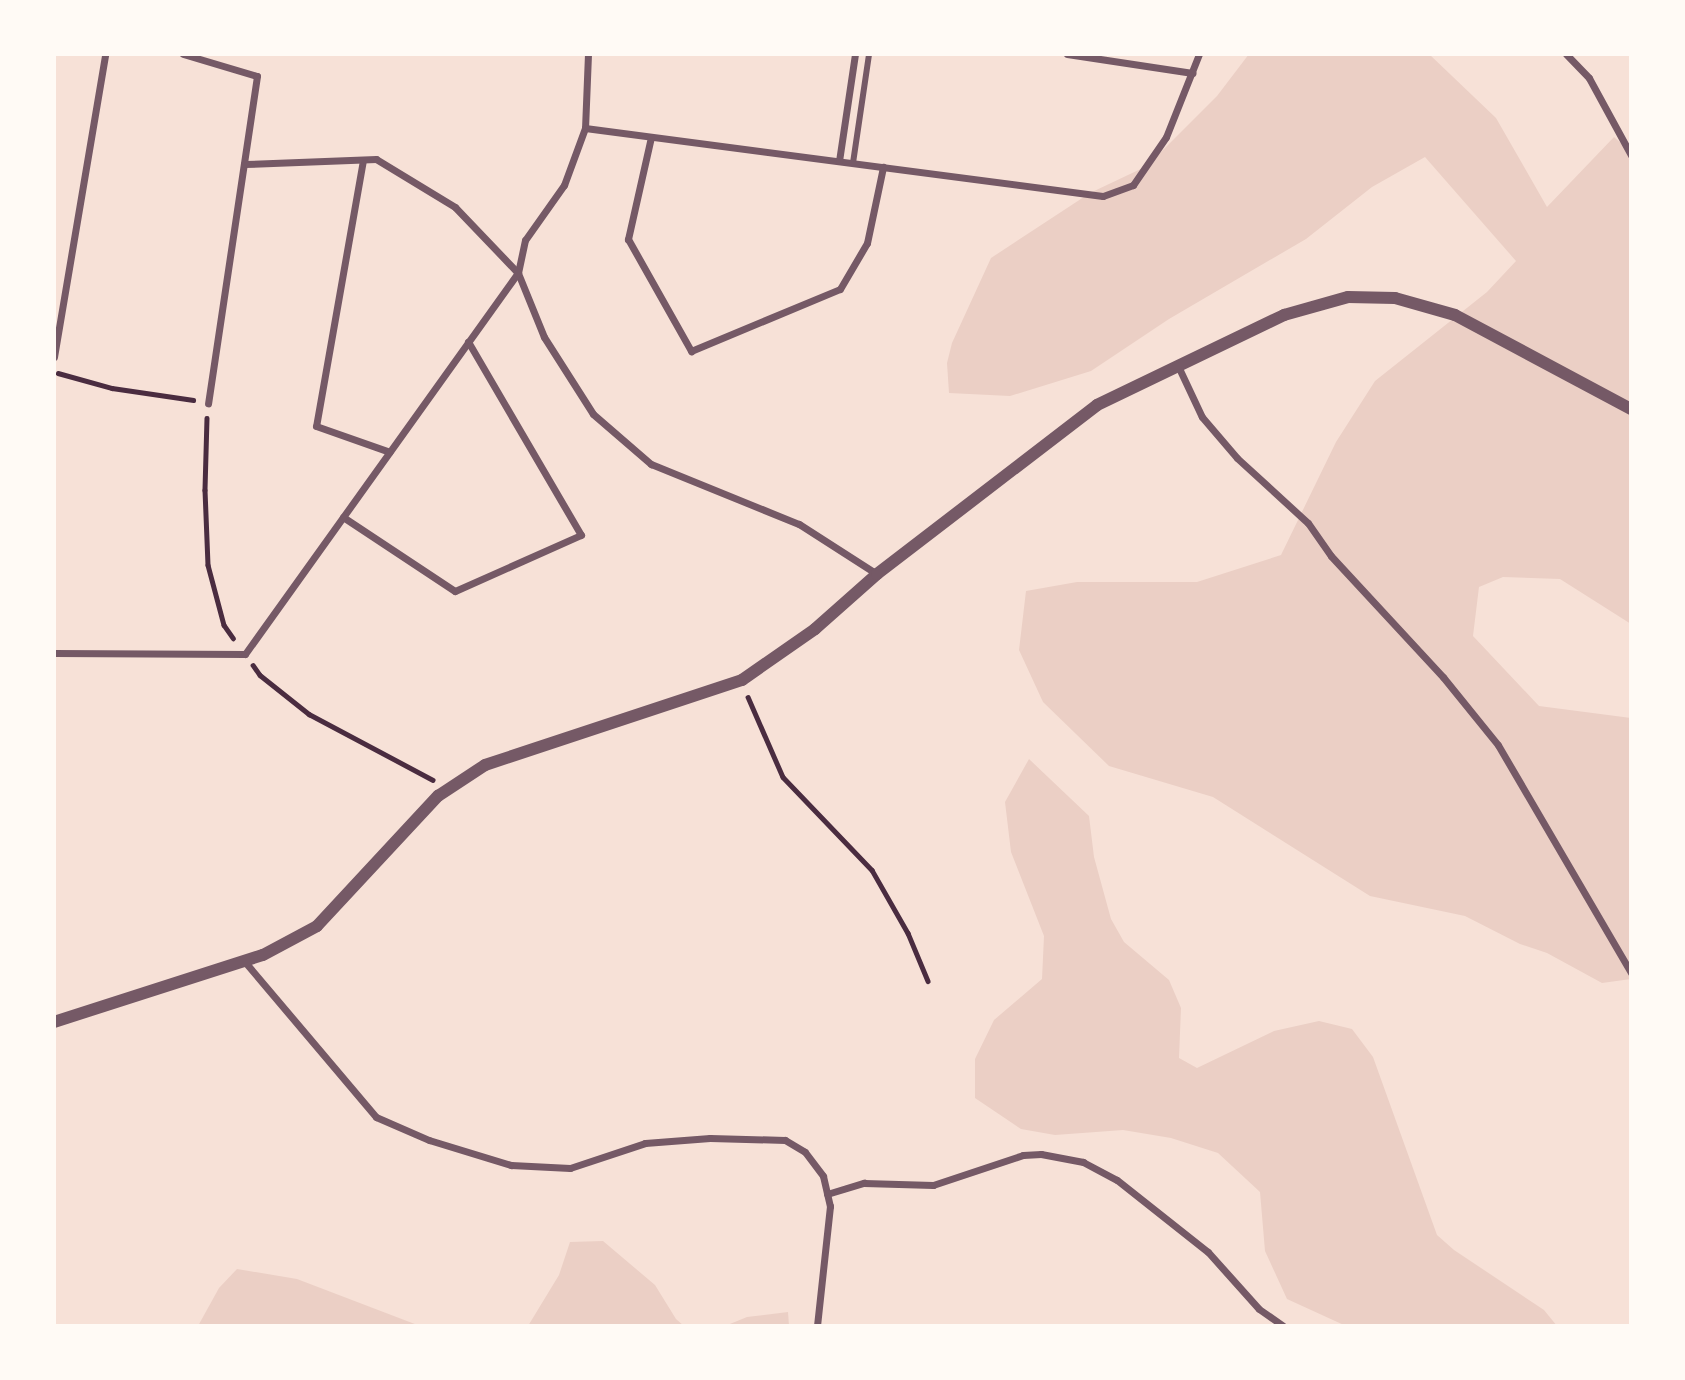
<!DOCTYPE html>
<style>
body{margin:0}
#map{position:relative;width:1685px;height:1380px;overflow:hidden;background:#f7e1d7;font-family:Bitter,serif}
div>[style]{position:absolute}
.green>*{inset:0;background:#ebcfc5}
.path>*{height:4.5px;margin:-2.25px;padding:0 2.25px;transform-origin:2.25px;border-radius:2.25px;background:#4a2c40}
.pedestrian>*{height:6px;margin:-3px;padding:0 3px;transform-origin:3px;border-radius:3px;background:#755966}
.minor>*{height:7px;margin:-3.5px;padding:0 3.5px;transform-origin:3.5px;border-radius:3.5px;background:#755966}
.tertiary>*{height:12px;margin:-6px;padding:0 6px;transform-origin:6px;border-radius:6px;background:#755966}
span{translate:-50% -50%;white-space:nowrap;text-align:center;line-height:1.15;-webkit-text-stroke:5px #fffaf5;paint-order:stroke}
.frame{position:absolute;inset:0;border:56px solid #fffaf5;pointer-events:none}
</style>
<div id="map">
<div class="green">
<i style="clip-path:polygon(1249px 54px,1429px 54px,1496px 118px,1547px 207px,1614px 137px,1631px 152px,1631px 624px,1560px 579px,1503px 577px,1479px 587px,1473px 636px,1539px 706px,1631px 718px,1631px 979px,1602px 983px,1547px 953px,1520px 944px,1465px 916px,1370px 896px,1213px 797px,1109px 766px,1043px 702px,1019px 650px,1026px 591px,1077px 582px,1197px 582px,1281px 555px,1336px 442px,1375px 381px,1487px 292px,1516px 261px,1425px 157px,1372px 187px,1306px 239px,1169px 319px,1091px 371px,1010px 396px,949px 393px,947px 363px,952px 343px,991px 258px,1090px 193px,1147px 166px,1217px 96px)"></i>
<i style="clip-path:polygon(1029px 759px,1089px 816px,1094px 857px,1111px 919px,1124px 942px,1169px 980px,1181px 1008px,1179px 1058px,1197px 1068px,1274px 1031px,1319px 1021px,1352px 1029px,1373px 1057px,1437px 1235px,1454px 1250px,1544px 1310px,1557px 1326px,1346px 1326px,1287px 1299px,1265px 1251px,1260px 1192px,1218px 1153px,1171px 1138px,1123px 1130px,1055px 1135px,1021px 1129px,975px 1098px,975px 1059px,994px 1020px,1042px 979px,1044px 936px,1011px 852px,1005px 802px)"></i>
<i style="clip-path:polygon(603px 1241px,655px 1285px,676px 1319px,684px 1326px,528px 1326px,559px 1275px,570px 1242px)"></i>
<i style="clip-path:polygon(237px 1269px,297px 1279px,420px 1326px,198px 1326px,219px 1288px)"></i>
<i style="clip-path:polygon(788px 1312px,789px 1326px,725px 1326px,747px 1317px)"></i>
</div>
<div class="path">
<i style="left:58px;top:373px;width:56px;rotate:15.5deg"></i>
<i style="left:112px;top:388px;width:82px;rotate:8.4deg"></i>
<i style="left:207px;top:418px;width:72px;rotate:91.6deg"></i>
<i style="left:205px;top:490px;width:75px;rotate:87.7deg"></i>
<i style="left:208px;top:565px;width:62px;rotate:75.1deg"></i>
<i style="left:224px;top:625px;width:16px;rotate:55deg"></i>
<i style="left:253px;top:665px;width:12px;rotate:55deg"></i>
<i style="left:260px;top:675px;width:63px;rotate:38.5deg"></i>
<i style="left:309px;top:714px;width:140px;rotate:28deg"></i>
<i style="left:748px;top:697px;width:87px;rotate:66.4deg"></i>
<i style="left:783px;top:777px;width:129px;rotate:46.3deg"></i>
<i style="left:872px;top:870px;width:73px;rotate:60.3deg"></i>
<i style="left:908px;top:933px;width:52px;rotate:67.4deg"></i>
</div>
<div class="pedestrian">
<i style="left:853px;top:163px;width:110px;rotate:-81.6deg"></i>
</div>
<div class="minor">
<i style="left:183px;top:54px;width:77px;rotate:16.6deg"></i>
<i style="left:257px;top:76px;width:331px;rotate:98.5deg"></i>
<i style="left:588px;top:54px;width:74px;rotate:92.3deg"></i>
<i style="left:585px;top:128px;width:61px;rotate:110.2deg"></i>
<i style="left:564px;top:185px;width:67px;rotate:125.3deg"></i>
<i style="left:525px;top:240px;width:34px;rotate:102deg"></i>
<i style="left:518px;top:273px;width:69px;rotate:67.9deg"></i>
<i style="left:544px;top:337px;width:91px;rotate:57.5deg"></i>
<i style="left:593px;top:414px;width:77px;rotate:40.8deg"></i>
<i style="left:651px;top:464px;width:160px;rotate:22.1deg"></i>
<i style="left:799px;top:524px;width:93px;rotate:32.7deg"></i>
<i style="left:1067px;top:54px;width:127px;rotate:8.6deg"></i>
<i style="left:1566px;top:54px;width:33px;rotate:46deg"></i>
<i style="left:1589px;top:78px;width:88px;rotate:61.4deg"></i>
<i style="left:585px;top:128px;width:522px;rotate:7.48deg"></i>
<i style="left:1103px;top:196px;width:32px;rotate:-20deg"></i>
<i style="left:1133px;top:185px;width:58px;rotate:-55.5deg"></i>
<i style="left:1166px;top:137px;width:89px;rotate:-68.3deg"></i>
<i style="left:651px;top:137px;width:105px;rotate:102.7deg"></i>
<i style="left:628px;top:239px;width:129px;rotate:60.6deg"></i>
<i style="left:691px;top:351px;width:161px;rotate:-22.6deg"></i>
<i style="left:840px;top:289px;width:53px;rotate:-59.6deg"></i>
<i style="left:867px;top:243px;width:78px;rotate:-78.1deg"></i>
<i style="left:363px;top:160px;width:270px;rotate:100deg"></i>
<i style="left:316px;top:426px;width:78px;rotate:19.4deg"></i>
<i style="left:839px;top:161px;width:108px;rotate:-81.5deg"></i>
<i style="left:54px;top:357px;width:307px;rotate:-80.4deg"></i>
<i style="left:1178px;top:366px;width:56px;rotate:64.8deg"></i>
<i style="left:1202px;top:417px;width:54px;rotate:49.5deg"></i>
<i style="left:1237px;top:458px;width:96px;rotate:42.5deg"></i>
<i style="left:1308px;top:523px;width:40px;rotate:55.1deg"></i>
<i style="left:1331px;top:556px;width:165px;rotate:47.2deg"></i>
<i style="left:1443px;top:677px;width:87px;rotate:51deg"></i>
<i style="left:1498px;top:745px;width:264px;rotate:59.7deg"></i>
<i style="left:343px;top:517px;width:134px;rotate:33.5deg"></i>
<i style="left:455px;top:591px;width:138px;rotate:-24deg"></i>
<i style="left:581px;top:535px;width:224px;rotate:-120.3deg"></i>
<i style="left:54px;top:653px;width:191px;rotate:0.3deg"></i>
<i style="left:245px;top:654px;width:469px;rotate:-54.4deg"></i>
<i style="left:518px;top:273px;width:91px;rotate:-133.7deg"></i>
<i style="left:455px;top:207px;width:92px;rotate:-148.7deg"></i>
<i style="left:376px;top:159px;width:132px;rotate:177.8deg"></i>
<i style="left:245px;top:962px;width:203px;rotate:49.8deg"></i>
<i style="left:376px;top:1117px;width:58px;rotate:23.5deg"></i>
<i style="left:429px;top:1140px;width:86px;rotate:17deg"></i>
<i style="left:511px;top:1165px;width:59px;rotate:2.9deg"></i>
<i style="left:570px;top:1168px;width:79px;rotate:-18.4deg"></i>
<i style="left:645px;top:1143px;width:65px;rotate:-4.4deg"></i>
<i style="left:710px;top:1138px;width:75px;rotate:1.5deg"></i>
<i style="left:785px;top:1140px;width:23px;rotate:31deg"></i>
<i style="left:805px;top:1152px;width:30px;rotate:53deg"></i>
<i style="left:823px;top:1176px;width:31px;rotate:77deg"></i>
<i style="left:830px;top:1206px;width:121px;rotate:96.2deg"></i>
<i style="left:827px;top:1194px;width:39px;rotate:-17deg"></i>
<i style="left:864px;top:1183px;width:69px;rotate:1.7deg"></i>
<i style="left:933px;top:1185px;width:95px;rotate:-18.4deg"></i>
<i style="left:1023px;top:1155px;width:18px;rotate:-3deg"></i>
<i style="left:1041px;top:1154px;width:43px;rotate:10.8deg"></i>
<i style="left:1083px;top:1162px;width:38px;rotate:28deg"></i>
<i style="left:1117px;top:1180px;width:116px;rotate:38.4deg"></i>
<i style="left:1208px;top:1252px;width:76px;rotate:48.2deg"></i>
<i style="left:1259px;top:1309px;width:29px;rotate:35deg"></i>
</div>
<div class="tertiary">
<i style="left:54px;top:1022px;width:219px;rotate:-17.8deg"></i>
<i style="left:263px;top:955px;width:61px;rotate:-28.2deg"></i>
<i style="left:317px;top:926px;width:178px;rotate:-47.1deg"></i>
<i style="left:438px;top:796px;width:56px;rotate:-33.4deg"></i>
<i style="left:485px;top:765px;width:271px;rotate:-18.3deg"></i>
<i style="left:742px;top:680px;width:89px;rotate:-34.9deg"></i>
<i style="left:815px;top:629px;width:83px;rotate:-41.6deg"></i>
<i style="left:877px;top:574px;width:277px;rotate:-37.5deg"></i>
<i style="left:1097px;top:405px;width:208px;rotate:-25.7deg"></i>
<i style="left:1284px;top:315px;width:66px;rotate:-15.7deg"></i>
<i style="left:1348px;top:297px;width:47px;rotate:1.2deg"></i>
<i style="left:1395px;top:298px;width:62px;rotate:15.8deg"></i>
<i style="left:1455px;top:315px;width:200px;rotate:28.1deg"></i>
</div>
<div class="frame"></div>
</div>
